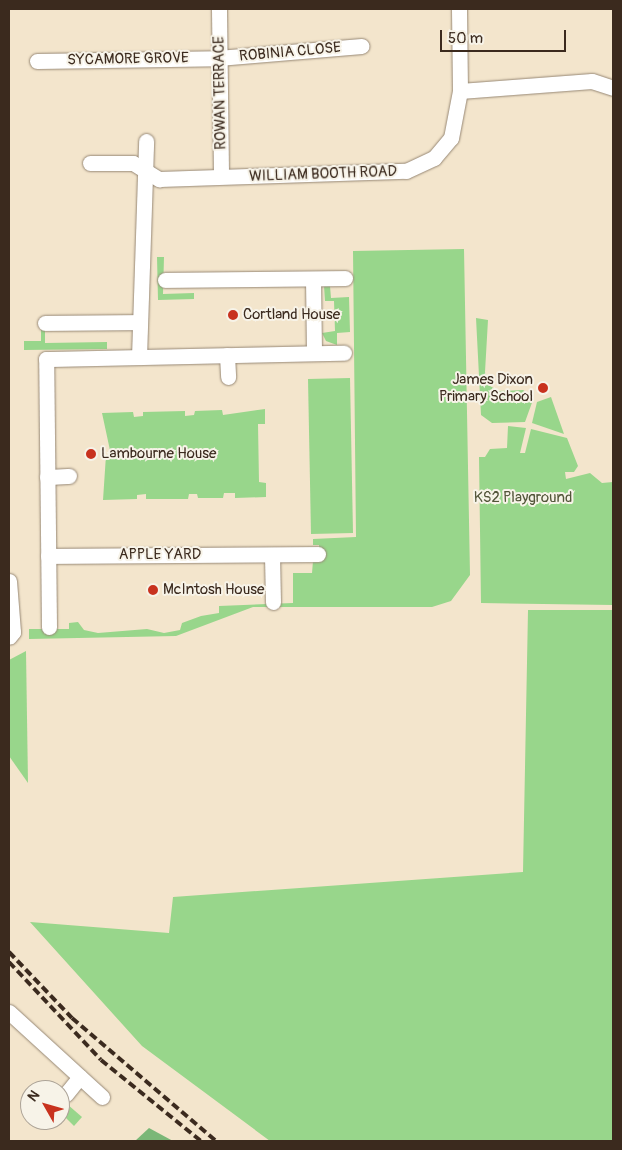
<!DOCTYPE html>
<style>
body{margin:0}
#map{position:relative;width:622px;height:1150px;overflow:hidden;background:#f3e5cc;font-family:Pangolin,sans-serif}
div>[style]{position:absolute}
.green>*{inset:0;background:#98d68b}
.forest>*{inset:0;background:#7ab777}
.roads{filter:drop-shadow(0 0 1px #978875) drop-shadow(0 0 1px #978875)}
.street>*{height:15px;margin:-7.5px;padding:0 7.5px;transform-origin:7.5px;border-radius:7.5px;background:#fff}
.rail>*{height:4px;margin-top:-2px;transform-origin:0;background:repeating-linear-gradient(90deg,#3b2a1e 0 8px,transparent 0 12px)}
.dots>*{width:14px;height:14px;translate:-50% -50%;box-sizing:border-box;border:2px solid #f7f3e8;border-radius:50%}
span{translate:-50% -50%;white-space:nowrap;text-align:center;line-height:1.15;-webkit-text-stroke:4px #f7f3e8;paint-order:stroke}
.street-label{font-size:15px;color:#3b2a1e}
.poi-label{font-size:15px;color:#3b2a1e}
.left{translate:0 -50%;text-align:left}
.right{translate:-100% -50%;text-align:right}
.park-label{font-size:15px;color:#525539}
.frame{position:absolute;inset:0;border:10px solid #3b2a1e;pointer-events:none}
.north{position:absolute;left:20px;top:1080px;width:50px;height:50px;box-sizing:border-box;background:#f7f3e8;border:1px solid #aca397;border-radius:50%;rotate:308deg;font-size:14px;font-weight:700;line-height:20px;text-align:center;color:#3b2a1e}
.north::after{content:'';display:block;margin:auto;width:18px;height:22px;background:#c8321e;clip-path:polygon(50% 0,100% 100%,50% 72%,0 100%)}
.scale{position:absolute;left:440px;top:30px;width:126px;height:22px;box-sizing:border-box;border:2px solid #3b2a1e;border-top:0;padding-left:6px;font-size:15px;line-height:18px;white-space:nowrap;color:#3b2a1e;-webkit-text-stroke:4px #f7f3e8;paint-order:stroke}
</style>
<div id="map">
<div class="green">
<i style="clip-path:polygon(464px 249px,470px 575px,451px 601px,432px 607px,253px 607px,176px 636px,29px 639px,29px 629px,69px 629px,69px 623px,78px 622px,84px 630px,98px 633px,147px 629px,164px 633px,180px 630px,182px 623px,201px 616px,219px 613px,219px 606px,293px 603px,293px 573px,312px 573px,313px 561px,320px 560px,319px 545px,313px 545px,313px 539px,356px 537px,353px 251px)"></i>
<i style="clip-path:polygon(157px 257px,164px 257px,163px 294px,194px 293px,194px 299px,158px 300px)"></i>
<i style="clip-path:polygon(324px 286px,330px 286px,331px 298px,349px 297px,350px 332px,337px 333px,337px 345px,326px 341px,322px 333px,335px 331px,334px 301px,325px 301px)"></i>
<i style="clip-path:polygon(476px 318px,488px 320px,485px 372px,488px 385px,499px 391px,523px 390px,534px 397px,525px 422px,492px 423px,481px 415px)"></i>
<i style="clip-path:polygon(41px 330px,45px 330px,45px 343px,107px 342px,107px 349px,24px 350px,24px 341px,41px 341px)"></i>
<i style="clip-path:polygon(350px 378px,353px 533px,311px 534px,308px 379px)"></i>
<i style="clip-path:polygon(551px 397px,564px 434px,532px 423px,537px 402px)"></i>
<i style="clip-path:polygon(265px 409px,265px 424px,258px 424px,259px 482px,266px 483px,266px 497px,235px 498px,235px 493px,224px 493px,223px 498px,198px 498px,197px 494px,189px 494px,188px 499px,146px 499px,146px 494px,137px 495px,137px 499px,103px 500px,106px 455px,111px 455px,102px 413px,133px 412px,134px 417px,143px 416px,143px 412px,185px 411px,185px 416px,194px 415px,195px 411px,222px 410px,223px 415px)"></i>
<i style="clip-path:polygon(508px 426px,526px 428px,520px 453px,525px 453px,531px 429px,567px 438px,578px 466px,574px 472px,565px 472px,566px 479px,590px 473px,602px 483px,613px 482px,613px 605px,481px 603px,479px 457px,485px 457px,490px 449px,507px 448px)"></i>
<i style="clip-path:polygon(528px 610px,613px 610px,613px 1141px,270px 1141px,142px 1046px,30px 922px,169px 933px,173px 897px,523px 872px)"></i>
<i style="clip-path:polygon(26px 651px,28px 783px,9px 756px,9px 660px)"></i>
<i style="clip-path:polygon(60px 1098px,82px 1117px,74px 1126px,60px 1112px)"></i>
</div>
<div class="forest">
<i style="clip-path:polygon(149px 1128px,173px 1141px,135px 1141px)"></i>
</div>
<div class="roads">
<div class="street">
<i style="left:219px;top:9px;width:167px;rotate:89.3deg"></i>
<i style="left:37px;top:61px;width:181px;rotate:-0.9deg"></i>
<i style="left:218px;top:58px;width:144px;rotate:-4.8deg"></i>
<i style="left:460px;top:91px;width:132px;rotate:-4.3deg"></i>
<i style="left:592px;top:81px;width:22px;rotate:18deg"></i>
<i style="left:90px;top:163px;width:43px"></i>
<i style="left:133px;top:163px;width:31px;rotate:32deg"></i>
<i style="left:159px;top:179px;width:247px;rotate:-1.9deg"></i>
<i style="left:406px;top:171px;width:31px;rotate:-25deg"></i>
<i style="left:434px;top:158px;width:26px;rotate:-50deg"></i>
<i style="left:451px;top:138px;width:48px;rotate:-79.2deg"></i>
<i style="left:460px;top:91px;width:82px;rotate:-90.7deg"></i>
<i style="left:313px;top:279px;width:74px;rotate:89.2deg"></i>
<i style="left:165px;top:280px;width:180px;rotate:-0.6deg"></i>
<i style="left:45px;top:323px;width:95px;rotate:-0.6deg"></i>
<i style="left:227px;top:355px;width:22px;rotate:87deg"></i>
<i style="left:139px;top:357px;width:216px;rotate:-88.1deg"></i>
<i style="left:47px;top:477px;width:22px;rotate:-3deg"></i>
<i style="left:272px;top:555px;width:47px;rotate:88.8deg"></i>
<i style="left:48px;top:556px;width:270px;rotate:-0.4deg"></i>
<i style="left:9px;top:581px;width:51px;rotate:85.5deg"></i>
<i style="left:13px;top:632px;width:6px;rotate:129deg"></i>
<i style="left:49px;top:627px;width:268px;rotate:-90.6deg"></i>
<i style="left:46px;top:359px;width:298px;rotate:-1.2deg"></i>
<i style="left:9px;top:1012px;width:126px;rotate:42.4deg"></i>
<i style="left:66px;top:1094px;width:22px;rotate:-51deg"></i>
</div>
</div>
<div class="rail">
<i style="left:9px;top:952px;width:91px;rotate:46.3deg"></i>
<i style="left:72px;top:1018px;width:189px;rotate:40.5deg"></i>
<i style="left:9px;top:962px;width:134px;rotate:46.8deg"></i>
<i style="left:101px;top:1060px;width:129px;rotate:39deg"></i>
</div>
<div class="dots">
<i style="left:233px;top:315px;background:#c8321e"></i>
<i style="left:543px;top:388px;background:#c8321e"></i>
<i style="left:91px;top:454px;background:#c8321e"></i>
<i style="left:153px;top:590px;background:#c8321e"></i>
</div>
<div class="street-label">
<span style="left:290px;top:52px;rotate:-5deg">ROBINIA CLOSE</span>
<span style="left:128px;top:59px;rotate:-1deg">SYCAMORE GROVE</span>
<span style="left:220px;top:93px;rotate:-91deg">ROWAN TERRACE</span>
<span style="left:323px;top:174px;rotate:-2deg">WILLIAM BOOTH ROAD</span>
<span style="left:160px;top:555px">APPLE YARD</span>
</div>
<div class="poi-label">
<span class="left" style="left:243px;top:315px">Cortland House</span>
<span class="right" style="left:533px;top:388px">James Dixon<br>Primary School</span>
<span class="left" style="left:101px;top:454px">Lambourne House</span>
<span class="left" style="left:163px;top:590px">McIntosh House</span>
</div>
<div class="park-label">
<span style="left:523px;top:498px">KS2 Playground</span>
</div>
<div class="frame"></div>
<div class="north">N</div>
<div class="scale">50 m</div>
</div>
